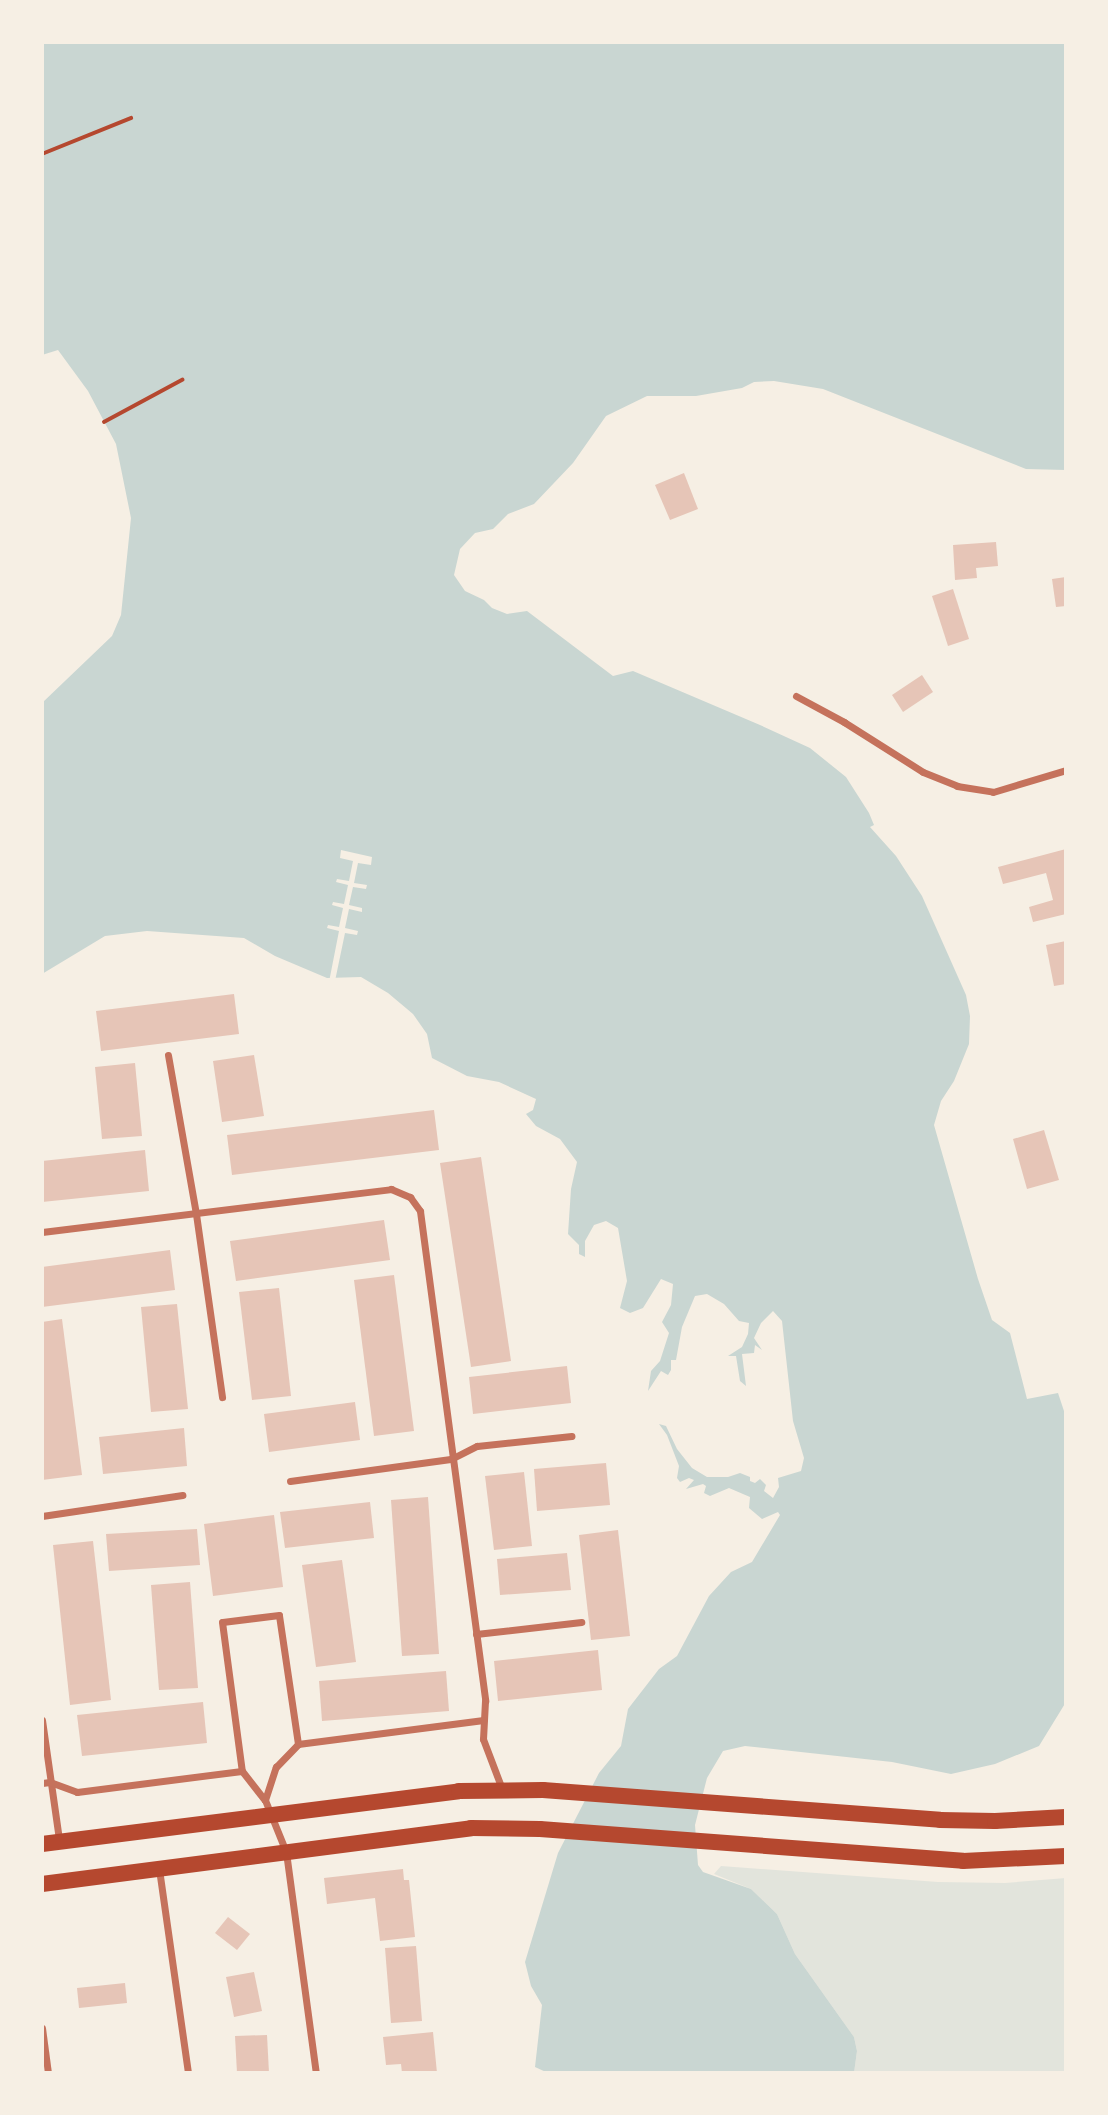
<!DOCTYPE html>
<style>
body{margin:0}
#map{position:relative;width:1108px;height:2115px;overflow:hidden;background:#f6efe4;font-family:"Noto Sans",sans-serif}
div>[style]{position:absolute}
.green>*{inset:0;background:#e2e4dc}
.water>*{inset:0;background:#c9d6d2}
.pier>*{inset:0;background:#f6efe4}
.building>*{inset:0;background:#e6c5b7}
.path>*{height:3.5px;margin:-1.75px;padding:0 1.75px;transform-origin:1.75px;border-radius:1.75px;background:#b5482f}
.minor>*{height:7px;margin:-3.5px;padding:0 3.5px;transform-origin:3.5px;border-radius:3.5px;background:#c5725c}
.primary>*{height:16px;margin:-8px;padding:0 8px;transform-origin:8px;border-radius:8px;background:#b5482f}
span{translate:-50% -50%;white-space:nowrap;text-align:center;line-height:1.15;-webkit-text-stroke:7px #f6efe4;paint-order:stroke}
.frame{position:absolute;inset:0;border:44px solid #f6efe4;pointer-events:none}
</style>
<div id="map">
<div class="green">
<i style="clip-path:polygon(721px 1866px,938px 1882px,1005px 1883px,1066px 1878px,1066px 2073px,854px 2073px,857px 2051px,854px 2037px,795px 1954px,777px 1914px,751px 1889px,714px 1874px)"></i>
</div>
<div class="water">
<i style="clip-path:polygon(42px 42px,1066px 42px,1066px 470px,1026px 469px,823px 389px,774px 381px,754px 382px,742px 388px,696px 396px,647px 396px,606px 416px,573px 463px,534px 504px,508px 514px,493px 529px,475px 533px,460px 549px,454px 575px,465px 591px,484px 600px,492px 608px,507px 614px,527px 611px,613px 676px,633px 671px,760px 725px,810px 748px,846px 777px,869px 813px,874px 825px,870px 827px,896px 856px,922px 896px,966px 995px,970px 1016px,969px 1044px,954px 1081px,941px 1101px,934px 1125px,978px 1279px,992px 1320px,1010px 1333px,1027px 1399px,1058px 1393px,1066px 1417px,1066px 1702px,1039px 1746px,995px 1764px,951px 1774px,892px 1762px,745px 1746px,723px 1751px,707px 1778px,695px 1825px,698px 1865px,703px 1872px,751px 1889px,777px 1914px,795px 1954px,854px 2037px,857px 2051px,854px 2073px,548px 2073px,535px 2067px,542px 2005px,531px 1986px,525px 1962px,558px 1853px,599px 1773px,621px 1746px,628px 1709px,659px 1669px,677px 1656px,709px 1596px,731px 1572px,752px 1562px,780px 1515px,778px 1512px,762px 1519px,749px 1508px,750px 1497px,729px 1488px,710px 1496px,704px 1493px,706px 1486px,703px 1484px,686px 1489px,694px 1480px,689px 1478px,680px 1482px,677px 1478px,679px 1466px,667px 1435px,659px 1424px,666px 1426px,677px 1449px,692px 1468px,707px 1477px,728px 1477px,740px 1473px,750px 1477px,750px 1481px,755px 1483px,760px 1479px,766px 1485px,764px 1491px,773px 1498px,779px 1487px,778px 1478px,801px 1471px,804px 1458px,793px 1421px,782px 1321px,773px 1311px,761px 1323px,754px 1338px,762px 1350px,755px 1345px,754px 1353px,742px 1354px,746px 1386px,740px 1381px,736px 1356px,728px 1356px,742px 1347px,748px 1334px,749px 1323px,739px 1321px,724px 1304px,707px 1294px,695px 1296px,682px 1327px,676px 1360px,671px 1360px,671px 1370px,668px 1375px,661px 1371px,648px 1391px,651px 1371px,660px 1361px,669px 1333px,662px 1322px,671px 1305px,673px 1284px,661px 1279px,643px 1308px,630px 1313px,620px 1308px,627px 1281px,618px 1228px,606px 1221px,594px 1225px,585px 1241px,585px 1257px,579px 1254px,579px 1245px,568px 1234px,571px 1189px,577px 1162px,560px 1139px,536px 1126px,526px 1114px,533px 1110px,536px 1099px,499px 1082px,467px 1076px,432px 1058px,427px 1034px,413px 1014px,388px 993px,361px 977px,327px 978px,275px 956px,244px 938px,147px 931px,105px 936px,42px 974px,42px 703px,112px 636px,121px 615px,131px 518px,116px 444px,88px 391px,58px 350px,42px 355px)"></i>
</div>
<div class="pier">
<i style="clip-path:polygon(341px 850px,372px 857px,371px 865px,358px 863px,354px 883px,367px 885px,366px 889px,353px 887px,349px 905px,362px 908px,362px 912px,349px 909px,345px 928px,358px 931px,357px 935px,345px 933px,335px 981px,329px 982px,339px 931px,327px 928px,328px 925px,339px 927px,343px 908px,332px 905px,333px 902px,344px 904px,348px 885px,336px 882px,337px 879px,349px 881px,353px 861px,340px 858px)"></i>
</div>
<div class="building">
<i style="clip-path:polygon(684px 473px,698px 509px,670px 520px,655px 485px)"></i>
<i style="clip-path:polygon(996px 542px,998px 566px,976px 568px,977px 578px,955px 580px,953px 545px)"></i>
<i style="clip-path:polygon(1066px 577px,1066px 606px,1056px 607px,1052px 579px)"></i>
<i style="clip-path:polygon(953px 589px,969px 639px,948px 646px,932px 596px)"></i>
<i style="clip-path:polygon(922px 675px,933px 692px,903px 712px,892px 695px)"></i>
<i style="clip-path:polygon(1066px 849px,1066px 914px,1033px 922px,1029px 907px,1053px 900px,1046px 873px,1003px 884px,998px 867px)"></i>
<i style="clip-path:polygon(1066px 941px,1066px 984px,1054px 986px,1046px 945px)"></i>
<i style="clip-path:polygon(234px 994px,239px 1034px,101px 1051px,96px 1011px)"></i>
<i style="clip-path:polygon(254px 1055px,264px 1116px,222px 1122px,213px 1061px)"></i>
<i style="clip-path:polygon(135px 1063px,142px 1136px,102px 1139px,95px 1067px)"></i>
<i style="clip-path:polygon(434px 1110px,439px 1150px,232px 1175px,227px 1135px)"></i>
<i style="clip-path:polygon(1044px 1130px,1059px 1180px,1027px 1189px,1013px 1139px)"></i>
<i style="clip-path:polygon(145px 1150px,149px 1191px,42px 1202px,42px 1161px)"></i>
<i style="clip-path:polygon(481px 1157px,511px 1361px,471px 1367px,440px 1163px)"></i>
<i style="clip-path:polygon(384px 1220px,390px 1260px,236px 1281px,230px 1241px)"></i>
<i style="clip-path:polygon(170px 1250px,175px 1290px,42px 1307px,42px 1267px)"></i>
<i style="clip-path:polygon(394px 1275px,414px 1431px,374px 1436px,354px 1280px)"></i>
<i style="clip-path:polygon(279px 1288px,291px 1396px,252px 1400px,239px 1292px)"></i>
<i style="clip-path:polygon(177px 1304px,188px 1409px,151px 1412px,141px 1307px)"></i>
<i style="clip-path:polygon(62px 1319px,82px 1475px,42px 1480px,42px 1322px)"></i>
<i style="clip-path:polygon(567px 1366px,571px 1403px,473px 1414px,469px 1377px)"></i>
<i style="clip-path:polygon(355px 1402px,360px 1440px,269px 1452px,264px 1414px)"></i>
<i style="clip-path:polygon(184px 1428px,187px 1466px,103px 1474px,99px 1437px)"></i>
<i style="clip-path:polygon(606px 1463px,610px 1505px,537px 1511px,534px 1469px)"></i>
<i style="clip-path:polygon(524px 1472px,532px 1546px,494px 1550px,485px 1476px)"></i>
<i style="clip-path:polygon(428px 1497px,439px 1654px,402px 1656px,391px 1500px)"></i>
<i style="clip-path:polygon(370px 1502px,374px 1538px,285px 1548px,280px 1512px)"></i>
<i style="clip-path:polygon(274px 1515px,283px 1587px,213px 1596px,204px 1524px)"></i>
<i style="clip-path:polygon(197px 1529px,200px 1565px,109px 1571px,106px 1534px)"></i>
<i style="clip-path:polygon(618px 1530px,630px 1636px,591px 1640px,579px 1535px)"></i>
<i style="clip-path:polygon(93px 1541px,111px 1700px,70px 1705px,53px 1545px)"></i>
<i style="clip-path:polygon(567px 1553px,571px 1590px,500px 1595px,497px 1559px)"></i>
<i style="clip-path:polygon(342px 1560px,356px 1662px,316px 1667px,302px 1565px)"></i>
<i style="clip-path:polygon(190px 1582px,198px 1688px,159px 1690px,151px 1585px)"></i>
<i style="clip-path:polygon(598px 1650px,602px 1690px,498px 1701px,494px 1661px)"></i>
<i style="clip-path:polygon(446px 1671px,449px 1711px,322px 1721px,319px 1681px)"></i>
<i style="clip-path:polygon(203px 1702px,207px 1743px,82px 1756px,77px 1715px)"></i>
<i style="clip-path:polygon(403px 1869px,404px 1880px,409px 1880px,415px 1937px,380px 1941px,375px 1898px,327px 1904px,324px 1878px)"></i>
<i style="clip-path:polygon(228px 1917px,250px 1934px,237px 1950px,215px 1933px)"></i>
<i style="clip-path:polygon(416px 1946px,422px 2021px,391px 2023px,385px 1948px)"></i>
<i style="clip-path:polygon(254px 1972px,262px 2011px,234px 2017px,226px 1977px)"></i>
<i style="clip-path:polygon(125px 1983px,127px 2003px,79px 2008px,77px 1988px)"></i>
<i style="clip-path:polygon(433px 2032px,437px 2073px,402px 2073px,401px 2064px,386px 2065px,383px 2037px)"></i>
<i style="clip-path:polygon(267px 2035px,269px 2073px,237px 2073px,235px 2036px)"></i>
</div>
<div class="path">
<i style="left:42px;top:154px;width:96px;rotate:-22deg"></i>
<i style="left:104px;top:422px;width:89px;rotate:-28.3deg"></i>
</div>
<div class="minor">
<i style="left:796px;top:696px;width:55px;rotate:28.4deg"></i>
<i style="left:844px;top:722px;width:93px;rotate:32.3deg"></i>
<i style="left:923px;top:772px;width:37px;rotate:22deg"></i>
<i style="left:957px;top:786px;width:36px;rotate:9deg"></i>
<i style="left:993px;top:792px;width:76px;rotate:-16.8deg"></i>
<i style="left:168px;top:1055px;width:161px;rotate:80deg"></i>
<i style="left:196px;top:1214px;width:185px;rotate:81.9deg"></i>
<i style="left:42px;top:1232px;width:352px;rotate:-7deg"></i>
<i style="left:391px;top:1189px;width:21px;rotate:23deg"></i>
<i style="left:410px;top:1197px;width:17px;rotate:54deg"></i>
<i style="left:420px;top:1211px;width:494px;rotate:82.4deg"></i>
<i style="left:485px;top:1701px;width:38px;rotate:93deg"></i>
<i style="left:483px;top:1739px;width:53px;rotate:69.2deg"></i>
<i style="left:290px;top:1481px;width:162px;rotate:-7.8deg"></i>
<i style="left:451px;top:1459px;width:29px;rotate:-27deg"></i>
<i style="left:477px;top:1446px;width:95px;rotate:-6.1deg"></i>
<i style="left:42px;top:1516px;width:142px;rotate:-8.5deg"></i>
<i style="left:476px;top:1634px;width:106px;rotate:-6.5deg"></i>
<i style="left:42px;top:1720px;width:121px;rotate:81.9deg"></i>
<i style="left:298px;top:1744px;width:130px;rotate:-98.4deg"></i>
<i style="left:279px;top:1615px;width:57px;rotate:173deg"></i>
<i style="left:222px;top:1622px;width:150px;rotate:82.4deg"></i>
<i style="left:242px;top:1771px;width:37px;rotate:52deg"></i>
<i style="left:265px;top:1800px;width:35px;rotate:-72deg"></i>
<i style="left:276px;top:1767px;width:32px;rotate:-46deg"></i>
<i style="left:298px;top:1744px;width:187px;rotate:-7.4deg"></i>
<i style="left:42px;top:1783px;width:8px;rotate:-7deg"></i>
<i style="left:50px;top:1782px;width:29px;rotate:20deg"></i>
<i style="left:77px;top:1792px;width:166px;rotate:-7.3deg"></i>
<i style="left:265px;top:1800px;width:56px;rotate:68deg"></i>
<i style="left:286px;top:1852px;width:223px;rotate:82.3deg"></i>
<i style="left:159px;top:1869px;width:206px;rotate:81.9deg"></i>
<i style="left:42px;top:2028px;width:45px;rotate:82.4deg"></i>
</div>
<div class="primary">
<i style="left:42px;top:1844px;width:420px;rotate:-7.2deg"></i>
<i style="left:459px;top:1791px;width:84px;rotate:-0.7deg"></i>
<i style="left:543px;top:1790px;width:398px;rotate:4.3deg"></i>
<i style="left:940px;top:1820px;width:55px;rotate:1deg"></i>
<i style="left:995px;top:1821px;width:71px;rotate:-3.2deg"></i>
<i style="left:42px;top:1884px;width:433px;rotate:-7.4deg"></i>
<i style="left:471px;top:1828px;width:69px;rotate:0.8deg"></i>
<i style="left:540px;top:1829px;width:424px;rotate:4.3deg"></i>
<i style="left:963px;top:1861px;width:103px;rotate:-2.8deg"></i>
</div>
<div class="frame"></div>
</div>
